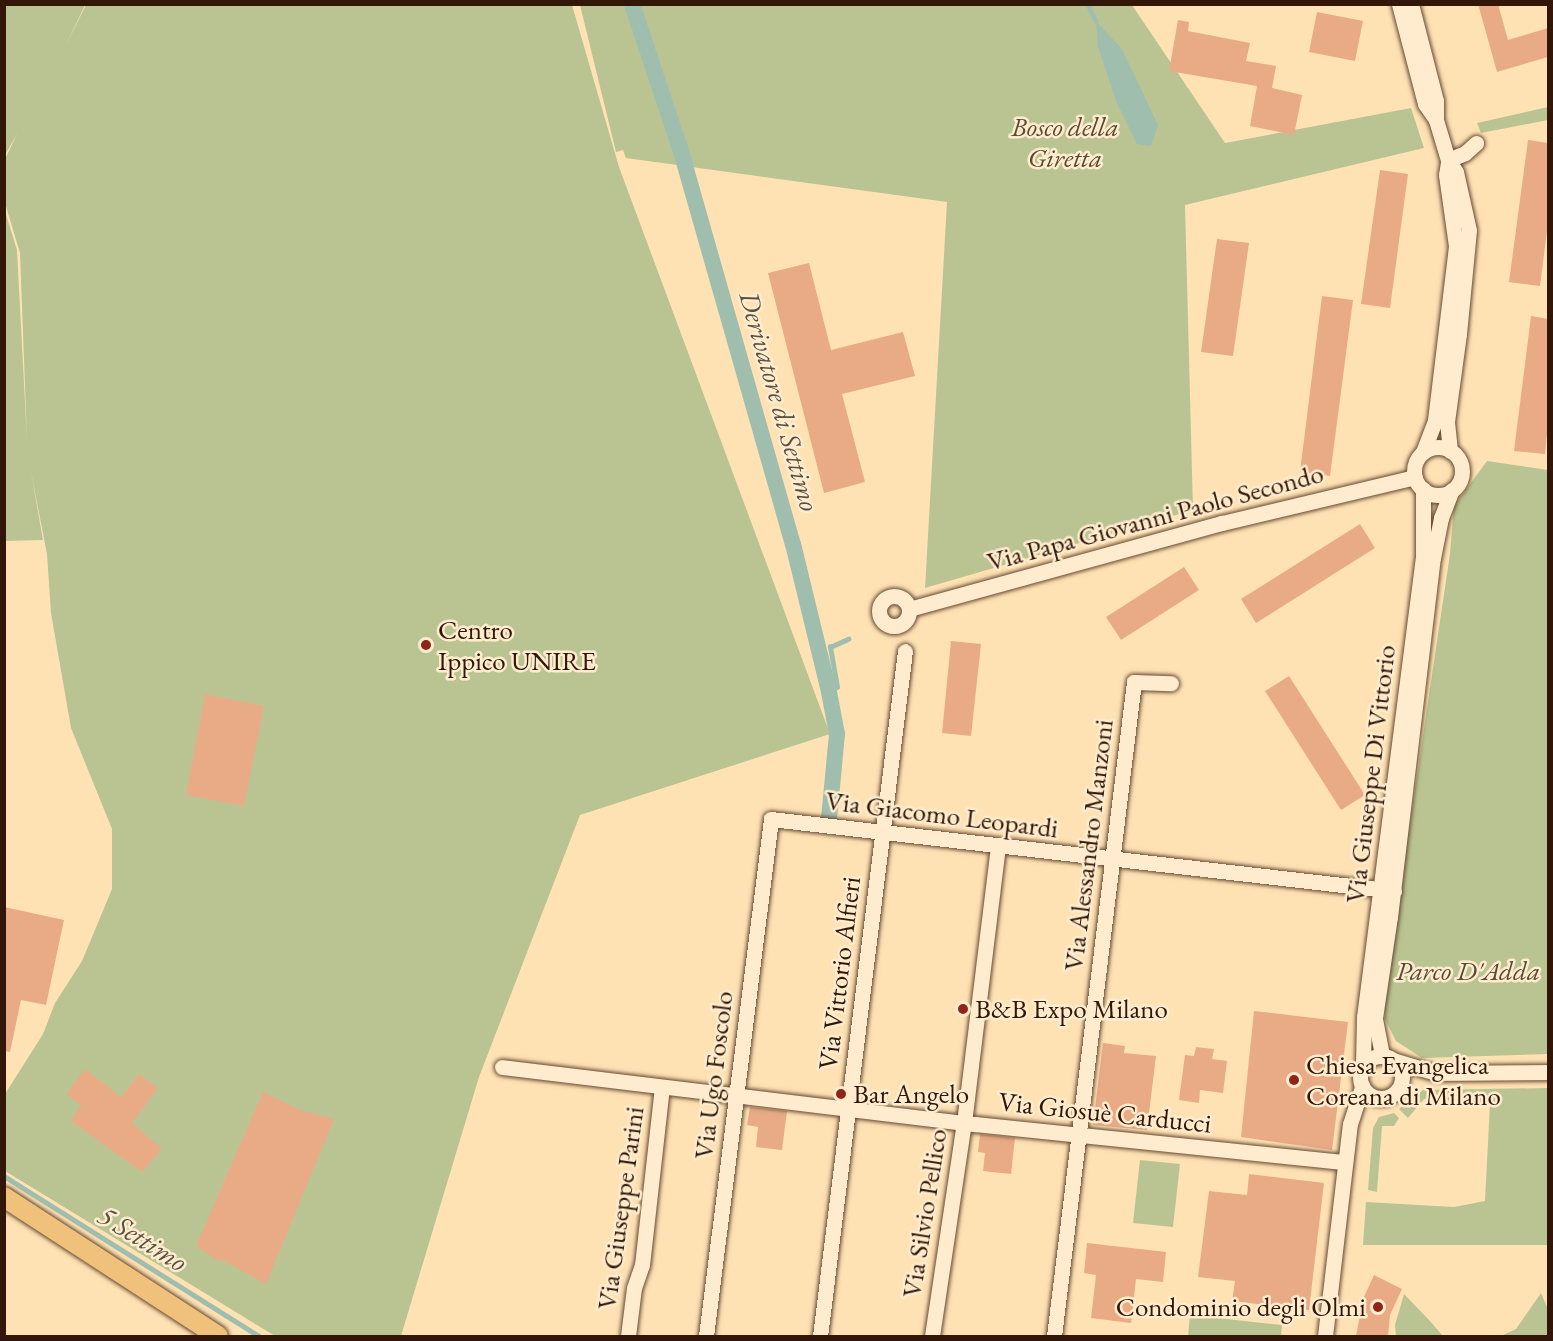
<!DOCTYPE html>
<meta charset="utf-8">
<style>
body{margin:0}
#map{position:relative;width:1553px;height:1341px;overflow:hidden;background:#ffe2b4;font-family:"EB Garamond",serif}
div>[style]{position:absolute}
.green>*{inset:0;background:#bac492}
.water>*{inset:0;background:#a0beae}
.stream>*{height:4.5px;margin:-2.25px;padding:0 2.25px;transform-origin:2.25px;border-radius:2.25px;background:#a0beae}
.canal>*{height:16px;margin:-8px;padding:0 8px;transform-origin:8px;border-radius:8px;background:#a0beae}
.building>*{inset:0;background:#e9ab86}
.roads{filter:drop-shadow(0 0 2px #654932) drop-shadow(0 0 2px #654932)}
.minor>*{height:15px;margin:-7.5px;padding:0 7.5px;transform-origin:7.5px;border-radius:7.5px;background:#ffecce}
.minor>.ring{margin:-7.5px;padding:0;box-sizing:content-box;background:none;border:15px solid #ffecce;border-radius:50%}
.major>*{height:20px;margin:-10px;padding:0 10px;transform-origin:10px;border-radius:10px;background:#f0c17a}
.dots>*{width:16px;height:16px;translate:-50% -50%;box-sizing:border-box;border:3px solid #ffecce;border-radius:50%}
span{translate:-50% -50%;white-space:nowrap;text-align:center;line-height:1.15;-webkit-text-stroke:5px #ffecce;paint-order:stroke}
.park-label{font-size:27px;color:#5b4a31;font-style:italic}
.street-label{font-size:27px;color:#321607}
.poi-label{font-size:27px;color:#321607}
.left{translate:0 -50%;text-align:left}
.right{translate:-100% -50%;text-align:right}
.water-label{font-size:28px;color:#585141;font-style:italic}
.frame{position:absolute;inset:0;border:6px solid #321607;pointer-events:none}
</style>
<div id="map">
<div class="green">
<i style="clip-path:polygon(5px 5px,85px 5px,65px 47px,86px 5px,572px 5px,619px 167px,830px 734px,580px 815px,479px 1077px,401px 1336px,275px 1336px,5px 1171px,5px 1094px,43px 1034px,55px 1003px,82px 961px,112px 889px,112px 829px,71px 728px,51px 613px,47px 554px,31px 472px,43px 540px,5px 541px,4px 208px,17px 250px,27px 440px,20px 253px,5px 203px,5px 159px,17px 134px,5px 155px)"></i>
<i style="clip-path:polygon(580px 5px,1132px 5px,1225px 143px,1411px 108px,1424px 148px,1185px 205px,1193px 510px,925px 588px,947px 202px,626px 158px,623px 150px,616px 152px)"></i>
<i style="clip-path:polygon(1548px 107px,1548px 120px,1481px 133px,1477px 123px)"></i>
<i style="clip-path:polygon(1487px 461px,1548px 470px,1548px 1054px,1422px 1058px,1396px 1041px,1385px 1019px,1384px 998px,1450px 554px,1454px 506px)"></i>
<i style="clip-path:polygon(1548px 1088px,1548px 1245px,1363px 1245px,1366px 1202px,1454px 1207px,1485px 1201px,1490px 1103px,1424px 1099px,1408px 1118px,1399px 1109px,1423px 1090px)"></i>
<i style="clip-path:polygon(1394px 1113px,1399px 1118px,1394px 1126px,1382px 1126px,1377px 1192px,1368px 1190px,1373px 1128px,1379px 1117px)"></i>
<i style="clip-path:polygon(1140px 1160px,1180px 1164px,1173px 1227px,1133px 1223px)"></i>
<i style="clip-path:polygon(1541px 1293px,1548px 1309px,1548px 1336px,1501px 1336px,1516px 1329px)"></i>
<i style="clip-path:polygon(1404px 1294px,1429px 1320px,1443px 1336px,1396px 1336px,1395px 1325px)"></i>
<i style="clip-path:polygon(1190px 1315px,1282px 1325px,1281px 1336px,1188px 1336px)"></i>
</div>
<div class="water">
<i style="clip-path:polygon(1096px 21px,1122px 49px,1158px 125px,1151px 146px,1137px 144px,1116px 101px,1098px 47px)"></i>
</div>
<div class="stream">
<i style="left:1088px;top:4px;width:19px;rotate:65deg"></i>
<i style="left:829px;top:692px;width:9px;rotate:-32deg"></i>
<i style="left:837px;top:687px;width:41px;rotate:-99.9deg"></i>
<i style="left:830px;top:647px;width:20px;rotate:-24deg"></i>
<i style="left:4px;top:1176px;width:301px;rotate:32.1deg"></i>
</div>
<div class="canal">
<i style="left:632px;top:4px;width:152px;rotate:71.6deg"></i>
<i style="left:680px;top:148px;width:412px;rotate:74.1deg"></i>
<i style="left:793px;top:544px;width:152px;rotate:76.3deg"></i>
<i style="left:829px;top:692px;width:43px;rotate:79.2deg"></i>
<i style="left:837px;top:734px;width:85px;rotate:95.4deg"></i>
</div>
<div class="building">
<i style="clip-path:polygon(1478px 4px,1498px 4px,1508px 40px,1548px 28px,1548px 57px,1497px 72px)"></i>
<i style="clip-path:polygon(1317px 12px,1363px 21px,1355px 61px,1309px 52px)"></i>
<i style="clip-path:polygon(1178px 20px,1189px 22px,1188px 31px,1250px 43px,1246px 61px,1276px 66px,1272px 88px,1302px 95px,1294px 135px,1250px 126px,1257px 86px,1169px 71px)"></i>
<i style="clip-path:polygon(1528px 140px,1548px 143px,1548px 223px,1540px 286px,1509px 282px)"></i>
<i style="clip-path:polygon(1380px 170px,1408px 174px,1390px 308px,1361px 304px)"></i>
<i style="clip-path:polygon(1217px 239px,1249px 243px,1233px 356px,1201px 352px)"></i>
<i style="clip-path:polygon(809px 263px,831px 350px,903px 332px,915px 376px,842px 394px,865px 482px,824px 493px,768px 273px)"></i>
<i style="clip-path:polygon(1322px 296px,1353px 300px,1330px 476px,1300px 472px)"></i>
<i style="clip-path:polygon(1531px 316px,1548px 319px,1548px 425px,1545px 454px,1514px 451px)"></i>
<i style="clip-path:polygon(1360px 524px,1375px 548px,1256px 623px,1241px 599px)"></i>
<i style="clip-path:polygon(1184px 567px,1199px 590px,1121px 640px,1106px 617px)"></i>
<i style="clip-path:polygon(951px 641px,981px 644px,971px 736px,942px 733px)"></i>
<i style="clip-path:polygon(1289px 676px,1365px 795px,1341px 810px,1265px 691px)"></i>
<i style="clip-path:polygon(205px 694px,264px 706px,244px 806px,186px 795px)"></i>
<i style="clip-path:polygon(4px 907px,64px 920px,46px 1005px,21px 1000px,10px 1052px,4px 1051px)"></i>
<i style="clip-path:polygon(1254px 1011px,1348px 1022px,1332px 1150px,1241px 1137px)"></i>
<i style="clip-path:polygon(1103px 1043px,1125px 1046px,1124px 1053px,1156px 1056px,1147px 1130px,1093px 1125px)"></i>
<i style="clip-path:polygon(1196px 1047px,1214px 1049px,1212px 1059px,1227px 1061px,1223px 1093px,1200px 1090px,1199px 1103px,1179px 1100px,1185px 1055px,1194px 1056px)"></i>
<i style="clip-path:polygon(85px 1069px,121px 1097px,139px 1074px,158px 1088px,132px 1123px,162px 1149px,142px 1172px,71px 1121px,81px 1105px,66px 1094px)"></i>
<i style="clip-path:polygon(263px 1092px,300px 1110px,334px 1119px,266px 1284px,221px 1259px,220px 1262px,196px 1246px)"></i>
<i style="clip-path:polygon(750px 1107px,787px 1111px,782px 1150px,756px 1147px,758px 1127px,747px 1125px)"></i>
<i style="clip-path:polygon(980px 1134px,1015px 1138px,1011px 1174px,983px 1171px,985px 1153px,978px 1152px)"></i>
<i style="clip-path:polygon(1249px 1174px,1324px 1183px,1309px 1310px,1232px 1301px,1235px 1281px,1198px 1277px,1209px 1191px,1247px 1195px)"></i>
<i style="clip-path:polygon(1087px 1243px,1166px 1252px,1163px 1282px,1136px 1279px,1131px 1323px,1091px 1318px,1096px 1275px,1084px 1273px)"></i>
<i style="clip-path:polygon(1374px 1275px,1402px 1289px,1390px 1315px,1388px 1336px,1356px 1336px,1363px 1299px)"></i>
</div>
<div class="roads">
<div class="minor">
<i style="left:1399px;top:4px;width:103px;rotate:75.4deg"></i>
<i style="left:1425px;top:104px;width:19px;rotate:55deg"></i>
<i style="left:1411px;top:4px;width:100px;rotate:75.5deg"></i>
<i style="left:1436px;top:101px;width:19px;rotate:90deg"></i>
<i style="left:1436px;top:120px;width:42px;rotate:73.3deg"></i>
<i style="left:1448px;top:160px;width:14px;rotate:56deg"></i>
<i style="left:1456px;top:172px;width:59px;rotate:77.4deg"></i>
<i style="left:1469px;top:230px;width:104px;rotate:95.5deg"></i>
<i style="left:1459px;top:334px;width:89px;rotate:97.8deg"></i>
<i style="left:1447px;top:422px;width:29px;rotate:84deg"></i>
<i style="left:1448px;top:160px;width:18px;rotate:-22deg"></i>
<i style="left:1465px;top:153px;width:15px;rotate:-42deg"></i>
<i class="ring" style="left:1414px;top:447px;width:33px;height:33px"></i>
<i style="left:1423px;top:452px;width:34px;rotate:-69deg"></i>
<i style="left:1435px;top:420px;width:175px;rotate:-83.1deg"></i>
<i style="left:1456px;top:246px;width:72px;rotate:-98deg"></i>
<i style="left:1446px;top:175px;width:12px;rotate:-81deg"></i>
<i class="ring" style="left:879px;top:596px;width:15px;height:15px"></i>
<i style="left:909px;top:609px;width:325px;rotate:-15.4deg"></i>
<i style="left:1222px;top:523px;width:198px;rotate:-13.4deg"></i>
<i style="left:1382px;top:1055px;width:38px;rotate:-101deg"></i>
<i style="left:1375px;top:1018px;width:102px;rotate:-81.6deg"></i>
<i style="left:1390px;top:917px;width:362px;rotate:-83.2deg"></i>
<i style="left:1433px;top:558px;width:41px;rotate:-78.7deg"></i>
<i style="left:1441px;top:518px;width:30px;rotate:-69deg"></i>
<i class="ring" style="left:1360px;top:1056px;width:27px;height:27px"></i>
<i style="left:1396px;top:1061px;width:42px;rotate:16.7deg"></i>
<i style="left:1436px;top:1073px;width:112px;rotate:-0.5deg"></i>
<i style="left:1363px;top:1065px;width:48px;rotate:-88.8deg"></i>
<i style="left:1364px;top:1017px;width:464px;rotate:-82.7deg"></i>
<i style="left:1423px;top:557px;width:68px;rotate:-90deg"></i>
<i style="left:502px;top:1067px;width:476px;rotate:6.9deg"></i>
<i style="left:975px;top:1124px;width:372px;rotate:5.9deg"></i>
<i style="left:628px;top:1336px;width:48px;rotate:-82.9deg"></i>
<i style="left:634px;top:1288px;width:24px;rotate:-71deg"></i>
<i style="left:642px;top:1265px;width:179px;rotate:-83.6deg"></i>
<i style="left:706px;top:1336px;width:521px;rotate:-82.83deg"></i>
<i style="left:771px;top:819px;width:627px;rotate:6.59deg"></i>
<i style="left:820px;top:1336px;width:690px;rotate:-82.93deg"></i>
<i style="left:932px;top:1336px;width:215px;rotate:-81.5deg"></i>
<i style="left:964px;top:1123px;width:278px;rotate:-83deg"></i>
<i style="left:1054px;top:1336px;width:659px;rotate:-83.03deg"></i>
<i style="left:1134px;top:682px;width:37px;rotate:2deg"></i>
<i style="left:1325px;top:1336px;width:213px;rotate:-83.3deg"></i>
<i style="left:1350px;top:1124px;width:40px;rotate:-72deg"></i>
</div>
<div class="major">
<i style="left:4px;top:1197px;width:255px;rotate:33deg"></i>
</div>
</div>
<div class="dots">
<i style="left:426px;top:645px;background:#8f2418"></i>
<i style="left:963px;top:1009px;background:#8f2418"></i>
<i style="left:1294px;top:1080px;background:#8f2418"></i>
<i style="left:841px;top:1094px;background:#8f2418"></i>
<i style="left:1378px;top:1307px;background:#8f2418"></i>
</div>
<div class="park-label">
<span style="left:1065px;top:142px">Bosco della<br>Giretta</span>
<span style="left:1468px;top:971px">Parco D'Adda</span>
</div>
<div class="street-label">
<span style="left:1155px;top:517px;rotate:-15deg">Via Papa Giovanni Paolo Secondo</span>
<span style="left:1370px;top:774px;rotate:-83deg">Via Giuseppe Di Vittorio</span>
<span style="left:942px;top:814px;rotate:7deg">Via Giacomo Leopardi</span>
<span style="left:1088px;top:845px;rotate:-83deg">Via Alessandro Manzoni</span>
<span style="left:839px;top:973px;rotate:-83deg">Via Vittorio Alfieri</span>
<span style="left:713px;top:1075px;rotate:-83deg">Via Ugo Foscolo</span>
<span style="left:1105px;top:1112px;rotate:6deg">Via Giosuè Carducci</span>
<span style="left:620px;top:1208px;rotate:-82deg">Via Giuseppe Parini</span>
<span style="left:924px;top:1213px;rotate:-81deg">Via Silvio Pellico</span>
</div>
<div class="poi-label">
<span class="left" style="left:438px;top:645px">Centro<br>Ippico UNIRE</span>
<span class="left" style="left:975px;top:1009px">B&amp;B Expo Milano</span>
<span class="left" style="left:1306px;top:1080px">Chiesa Evangelica<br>Coreana di Milano</span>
<span class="left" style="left:853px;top:1094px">Bar Angelo</span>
<span class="right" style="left:1366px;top:1307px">Condominio degli Olmi</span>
</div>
<div class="water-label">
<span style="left:780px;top:401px;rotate:74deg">Derivatore di Settimo</span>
<span style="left:143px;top:1238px;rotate:32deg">5 Settimo</span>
</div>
<div class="frame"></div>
</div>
